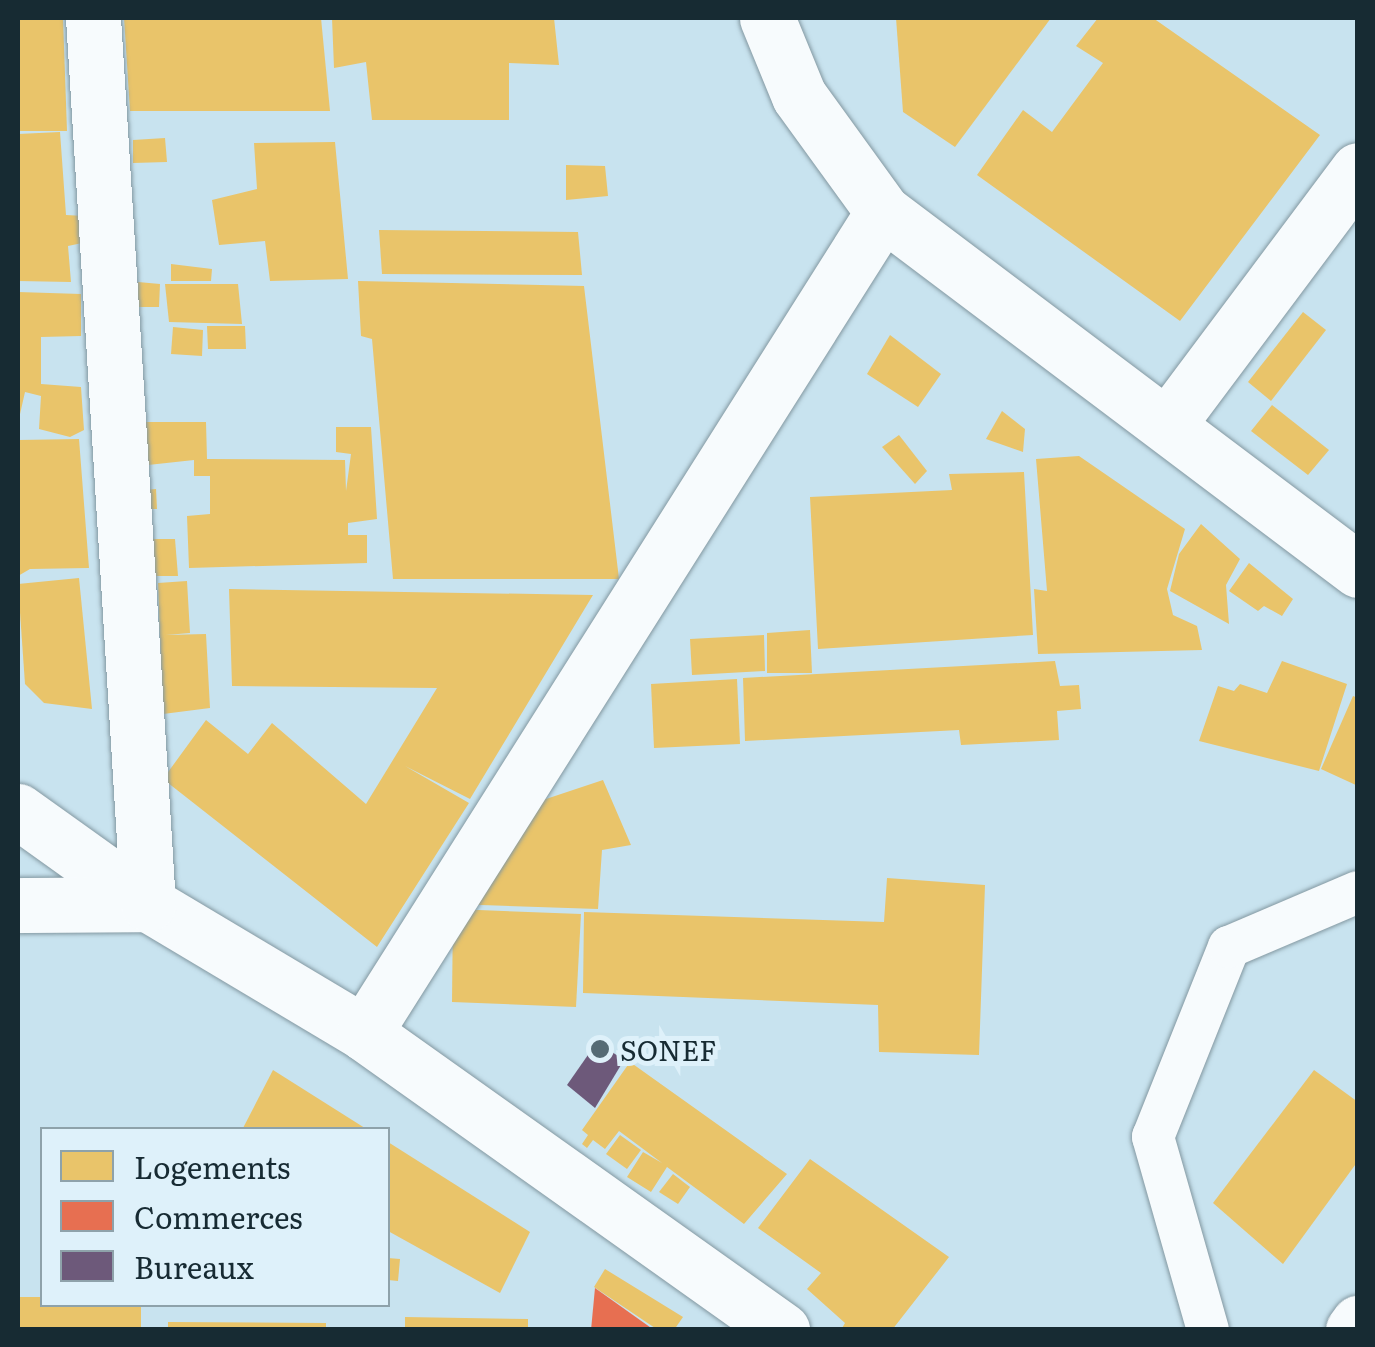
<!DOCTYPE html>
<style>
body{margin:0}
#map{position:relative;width:1375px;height:1347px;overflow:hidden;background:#c8e3ef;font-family:Literata,serif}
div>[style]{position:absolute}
.homes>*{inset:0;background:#e9c46a}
.shops>*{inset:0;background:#e76f51}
.offices>*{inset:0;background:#6d597a}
.roads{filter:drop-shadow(0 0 2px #8398a1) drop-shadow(0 0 2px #8398a1)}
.service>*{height:42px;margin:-21px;padding:0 21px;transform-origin:21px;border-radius:21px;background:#f7fbfd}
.minor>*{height:55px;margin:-27.5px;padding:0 27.5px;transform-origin:27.5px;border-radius:27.5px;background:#f7fbfd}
.secondary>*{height:55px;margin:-27.5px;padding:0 27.5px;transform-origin:27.5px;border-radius:27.5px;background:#f7fbfd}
.dots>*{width:28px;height:28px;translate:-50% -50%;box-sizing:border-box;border:5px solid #def1fa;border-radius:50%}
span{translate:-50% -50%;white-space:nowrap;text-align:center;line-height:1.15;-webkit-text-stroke:10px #def1fa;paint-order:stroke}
.poi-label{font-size:28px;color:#172b33}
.left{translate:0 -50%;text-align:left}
.frame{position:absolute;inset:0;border:20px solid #172b33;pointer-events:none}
.legend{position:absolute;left:40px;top:1127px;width:350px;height:180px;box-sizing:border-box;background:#def1fa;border:2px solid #8ea2aa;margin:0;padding:12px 18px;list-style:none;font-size:30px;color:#172b33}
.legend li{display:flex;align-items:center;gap:20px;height:50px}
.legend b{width:50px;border:2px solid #8ea2aa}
</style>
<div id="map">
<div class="homes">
<i style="clip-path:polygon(18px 18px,63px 18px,67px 131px,18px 131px)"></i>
<i style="clip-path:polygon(124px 18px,321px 18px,330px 111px,130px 111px)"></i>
<i style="clip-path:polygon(332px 18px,554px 18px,559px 65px,509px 63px,509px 120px,372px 120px,366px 62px,334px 68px)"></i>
<i style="clip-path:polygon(896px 18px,1051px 18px,955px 147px,903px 112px)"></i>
<i style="clip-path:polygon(1098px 18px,1153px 18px,1320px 135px,1180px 321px,977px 175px,1023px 110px,1052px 132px,1103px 63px,1076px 46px)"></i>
<i style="clip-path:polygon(60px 132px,66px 215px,84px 216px,87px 242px,68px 246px,71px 282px,18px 281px,18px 134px)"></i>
<i style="clip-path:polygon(165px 138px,167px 162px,133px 163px,133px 140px)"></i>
<i style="clip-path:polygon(335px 142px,348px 279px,270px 281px,265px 241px,219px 245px,212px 200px,257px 189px,254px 143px)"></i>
<i style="clip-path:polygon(566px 165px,605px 166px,608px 196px,566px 200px)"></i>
<i style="clip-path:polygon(379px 230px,578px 232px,582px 275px,382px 274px)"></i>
<i style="clip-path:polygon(171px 264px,212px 269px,211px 281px,171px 281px)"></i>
<i style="clip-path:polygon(358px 281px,584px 286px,619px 579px,393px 579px,372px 339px,361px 336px)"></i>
<i style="clip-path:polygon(138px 282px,160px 284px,159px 307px,137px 307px)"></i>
<i style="clip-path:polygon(165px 284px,238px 284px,242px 324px,169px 322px)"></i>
<i style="clip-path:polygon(18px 292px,81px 294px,81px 336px,41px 337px,41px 384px,81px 387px,84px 430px,70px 437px,39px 429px,41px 396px,25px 392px,18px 423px)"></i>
<i style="clip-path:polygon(1303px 312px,1326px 330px,1271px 401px,1248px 382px)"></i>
<i style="clip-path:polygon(207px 326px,245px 326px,246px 349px,208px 349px)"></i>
<i style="clip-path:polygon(173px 327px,203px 330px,202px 356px,171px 354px)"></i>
<i style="clip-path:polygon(890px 335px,941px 374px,918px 407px,867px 374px)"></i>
<i style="clip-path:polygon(1272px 405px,1329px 450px,1308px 475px,1251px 431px)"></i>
<i style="clip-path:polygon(1002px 411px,1025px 429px,1023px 452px,986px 439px)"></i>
<i style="clip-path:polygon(143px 422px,206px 422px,207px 459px,345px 460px,346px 491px,351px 454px,336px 452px,336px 427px,371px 427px,377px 519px,348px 523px,348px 535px,367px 535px,367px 563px,189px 568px,187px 516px,210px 514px,210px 476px,194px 476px,194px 460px,148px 465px)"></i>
<i style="clip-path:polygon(899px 435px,927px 471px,915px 484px,882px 447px)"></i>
<i style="clip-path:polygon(79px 439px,89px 568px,30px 569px,18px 576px,18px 440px)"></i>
<i style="clip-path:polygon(1079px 456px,1185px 529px,1167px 589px,1173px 615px,1197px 626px,1202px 650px,1038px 654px,1034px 589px,1047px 591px,1036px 459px)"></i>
<i style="clip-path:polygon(1024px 472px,1033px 635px,818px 649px,810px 497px,952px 490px,949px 474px)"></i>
<i style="clip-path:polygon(156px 489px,157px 509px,144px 509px,143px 490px)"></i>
<i style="clip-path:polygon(1201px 524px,1240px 559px,1226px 585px,1229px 624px,1170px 591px,1179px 554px)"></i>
<i style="clip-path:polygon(151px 539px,175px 539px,178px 576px,154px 576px)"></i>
<i style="clip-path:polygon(1249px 563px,1293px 599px,1282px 616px,1264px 606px,1258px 611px,1229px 591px)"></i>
<i style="clip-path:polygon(79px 578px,92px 709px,44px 703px,25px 684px,18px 584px)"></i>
<i style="clip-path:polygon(187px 581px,190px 633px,166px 635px,206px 634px,210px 708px,163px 714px,158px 583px)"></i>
<i style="clip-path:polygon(229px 589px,593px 595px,470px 799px,405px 766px,469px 803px,377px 947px,163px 779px,206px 720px,248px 754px,272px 723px,366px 804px,437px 688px,232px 686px)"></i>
<i style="clip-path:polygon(810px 630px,812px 673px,767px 673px,767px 633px)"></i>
<i style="clip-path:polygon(764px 635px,765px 671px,692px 675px,690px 639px)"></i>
<i style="clip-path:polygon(1055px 661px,1060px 686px,1079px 685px,1081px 709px,1057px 711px,1059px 740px,961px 745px,959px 730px,745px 741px,743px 678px)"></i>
<i style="clip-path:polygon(1282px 661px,1347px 684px,1319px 771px,1199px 741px,1218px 686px,1234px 691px,1240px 684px,1267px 693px)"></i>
<i style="clip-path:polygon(737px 679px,740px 744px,654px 748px,651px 684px)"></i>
<i style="clip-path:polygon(1353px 696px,1358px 698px,1358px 786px,1321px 769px)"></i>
<i style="clip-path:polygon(603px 780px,631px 845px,602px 850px,598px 909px,453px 904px,531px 804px)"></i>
<i style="clip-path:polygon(887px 878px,985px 885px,979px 1055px,879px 1052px,878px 1005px,583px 993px,584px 912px,884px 922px)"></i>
<i style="clip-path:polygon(453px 909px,581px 914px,576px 1007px,452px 1002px)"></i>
<i style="clip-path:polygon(630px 1062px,787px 1174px,744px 1224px,667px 1167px,651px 1192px,627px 1177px,643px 1152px,662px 1163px,619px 1131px,605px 1149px,593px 1140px,587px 1148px,582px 1144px,588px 1135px,582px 1130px)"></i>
<i style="clip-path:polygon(273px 1070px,368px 1130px,242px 1130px)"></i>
<i style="clip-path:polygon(1314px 1070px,1358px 1102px,1358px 1161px,1283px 1264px,1213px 1203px)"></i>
<i style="clip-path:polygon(620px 1135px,641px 1150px,627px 1169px,606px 1154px)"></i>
<i style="clip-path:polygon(388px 1142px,530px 1232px,500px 1293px,388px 1231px)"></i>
<i style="clip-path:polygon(810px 1159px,949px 1257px,892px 1330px,841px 1330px,845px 1323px,807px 1289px,821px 1273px,758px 1228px)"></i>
<i style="clip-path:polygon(673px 1174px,690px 1187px,678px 1204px,659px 1192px)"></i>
<i style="clip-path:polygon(388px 1258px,400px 1259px,398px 1281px,388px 1280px)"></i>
<i style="clip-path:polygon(605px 1269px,683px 1317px,674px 1330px,658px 1330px,594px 1287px)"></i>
<i style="clip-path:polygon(18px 1297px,42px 1297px,42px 1304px,141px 1304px,141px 1330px,18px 1330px)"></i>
<i style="clip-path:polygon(405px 1317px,528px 1319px,528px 1330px,405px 1330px)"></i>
<i style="clip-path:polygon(168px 1322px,326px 1323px,326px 1330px,168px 1330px)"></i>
</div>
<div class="shops">
<i style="clip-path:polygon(595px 1288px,654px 1330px,591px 1330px)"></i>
</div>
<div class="offices">
<i style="clip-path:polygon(597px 1042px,624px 1060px,595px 1108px,567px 1085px)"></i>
</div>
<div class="roads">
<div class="service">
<i style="left:1208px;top:1330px;width:201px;rotate:-105.9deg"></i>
<i style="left:1153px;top:1137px;width:205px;rotate:-68.2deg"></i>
<i style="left:1229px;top:947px;width:140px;rotate:-23.1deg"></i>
</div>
<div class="minor">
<i style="left:767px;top:18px;width:84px;rotate:67.7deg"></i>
<i style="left:799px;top:96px;width:143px;rotate:54.1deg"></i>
<i style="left:883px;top:212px;width:595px;rotate:37deg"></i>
<i style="left:1168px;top:424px;width:317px;rotate:-53.2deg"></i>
<i style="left:18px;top:811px;width:160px;rotate:35.6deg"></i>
<i style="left:148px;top:904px;width:252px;rotate:30.8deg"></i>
<i style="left:364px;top:1033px;width:513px;rotate:35.39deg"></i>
<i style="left:18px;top:905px;width:130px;rotate:-0.4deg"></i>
<i style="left:148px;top:904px;width:888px;rotate:-93.55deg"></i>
<i style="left:364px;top:1033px;width:971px;rotate:-57.7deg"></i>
</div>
<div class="secondary">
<i style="left:1353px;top:1330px;width:9px;rotate:-54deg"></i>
</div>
</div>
<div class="dots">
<i style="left:600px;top:1049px;background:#556b75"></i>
</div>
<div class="poi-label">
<span class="left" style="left:620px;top:1049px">SONEF</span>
</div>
<div class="frame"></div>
<ul class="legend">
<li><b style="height:28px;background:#e9c46a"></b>Logements</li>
<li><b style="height:28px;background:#e76f51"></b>Commerces</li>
<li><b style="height:28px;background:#6d597a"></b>Bureaux</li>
</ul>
</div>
